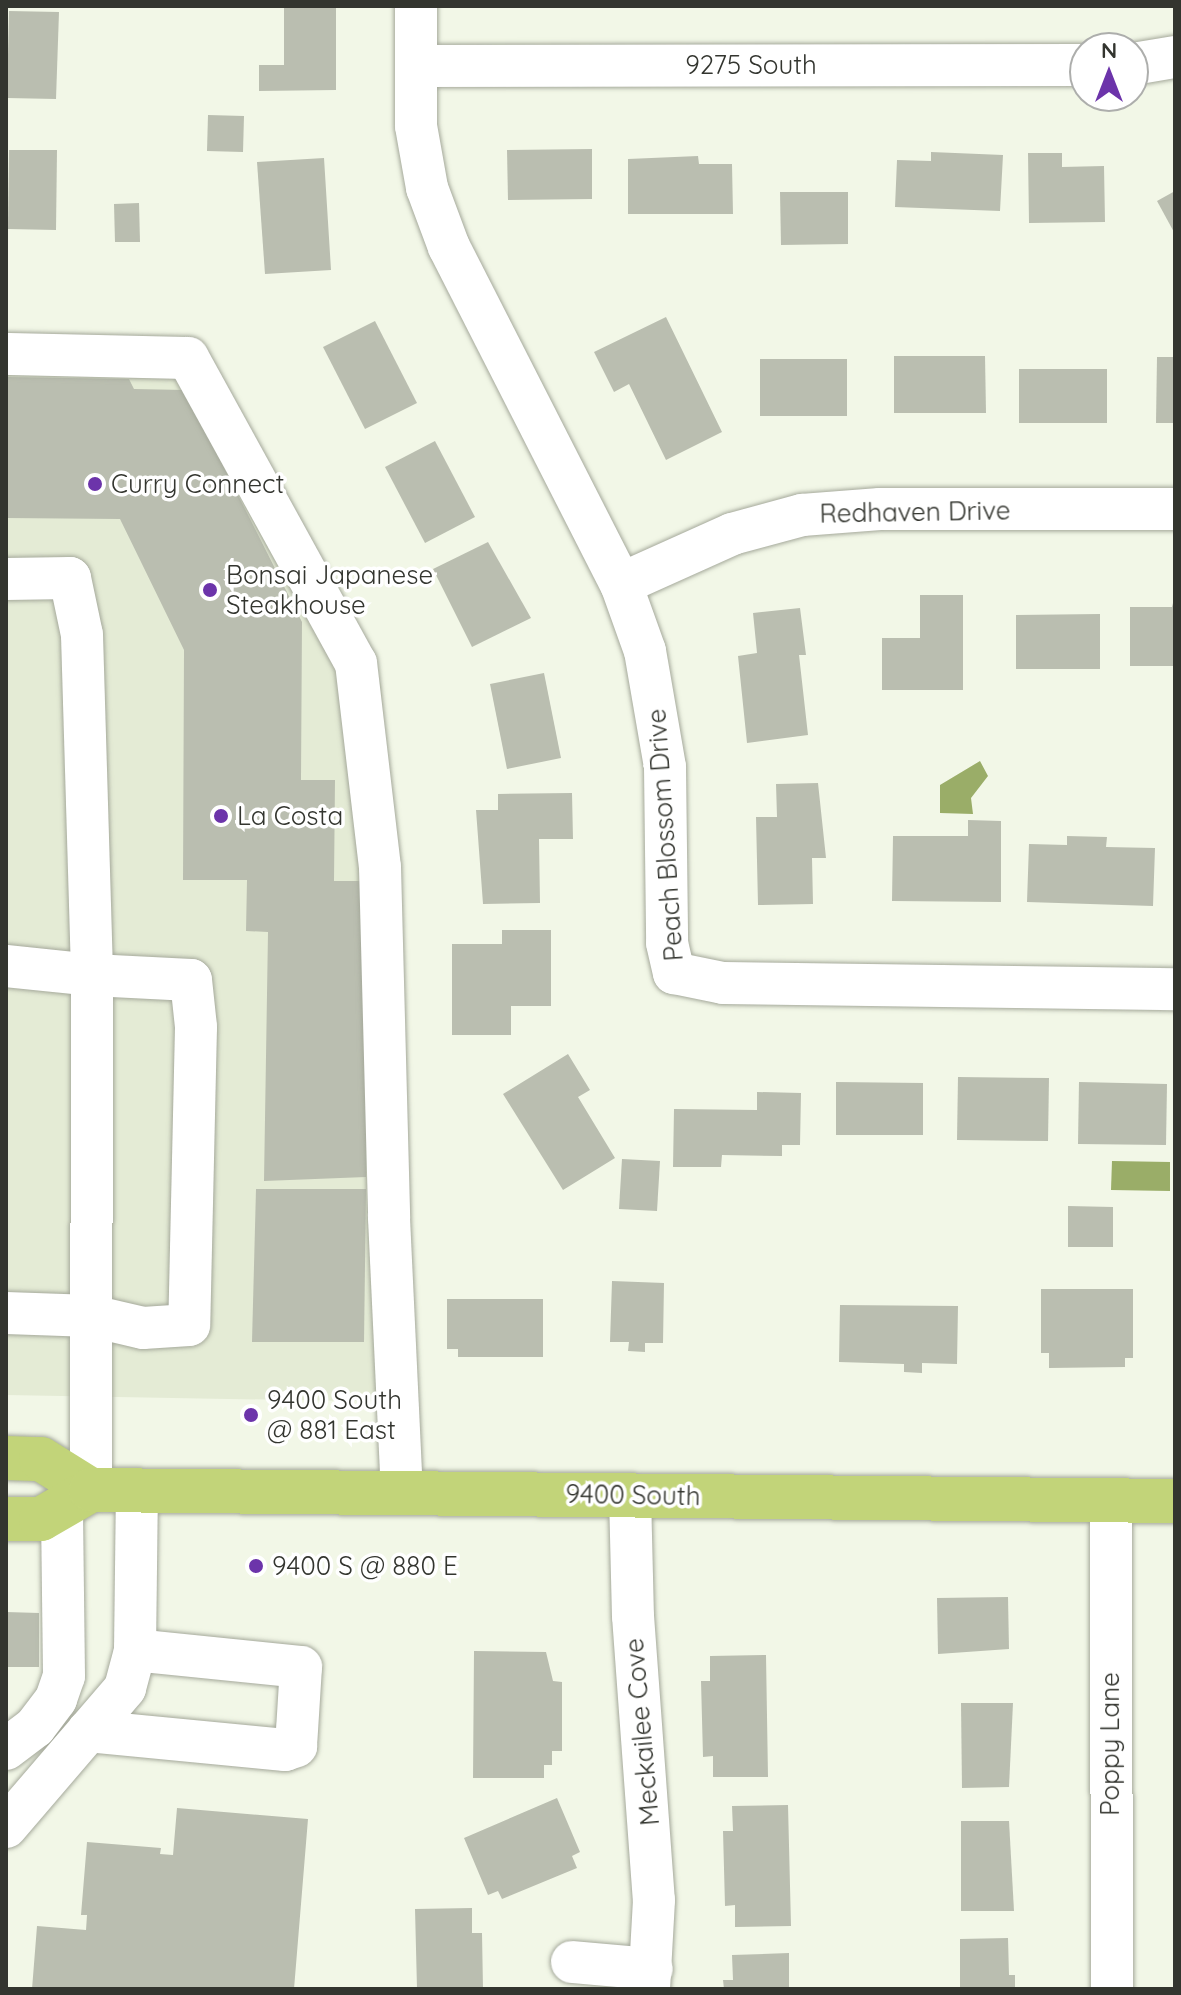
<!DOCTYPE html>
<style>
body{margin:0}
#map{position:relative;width:1181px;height:1995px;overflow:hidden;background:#f2f7e7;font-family:Quicksand,sans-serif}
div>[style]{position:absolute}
.built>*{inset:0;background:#e4ebd5}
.water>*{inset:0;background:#9aad68}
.building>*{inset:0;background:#babeb0}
.roads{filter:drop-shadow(0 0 2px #a5a99b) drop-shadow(0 0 2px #a5a99b)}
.minor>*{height:42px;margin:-21px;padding:0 21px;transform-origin:21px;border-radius:21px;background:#fff}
.major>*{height:44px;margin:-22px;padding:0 22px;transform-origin:22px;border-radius:22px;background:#c2d479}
.dots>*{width:22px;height:22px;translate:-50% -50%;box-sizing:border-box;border:4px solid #fff;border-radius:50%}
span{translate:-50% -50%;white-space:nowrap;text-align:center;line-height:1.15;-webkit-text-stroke:7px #fff;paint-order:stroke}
.street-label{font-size:26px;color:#33352f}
.poi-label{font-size:26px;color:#33352f}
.left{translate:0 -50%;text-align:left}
.frame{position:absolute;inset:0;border:8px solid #33352f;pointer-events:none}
.north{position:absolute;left:1069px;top:32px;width:80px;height:80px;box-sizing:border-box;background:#fff;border:2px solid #adaeac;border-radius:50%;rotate:0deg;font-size:22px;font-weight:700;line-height:32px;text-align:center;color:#33352f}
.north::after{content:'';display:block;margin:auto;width:28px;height:36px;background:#6c34aa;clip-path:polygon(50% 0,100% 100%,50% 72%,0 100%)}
</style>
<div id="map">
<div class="built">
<i style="clip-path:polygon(6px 339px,203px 342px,381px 684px,399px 910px,406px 1402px,6px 1395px)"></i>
</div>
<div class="water">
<i style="clip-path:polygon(980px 761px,988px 776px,971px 798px,973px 814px,940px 813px,940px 785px)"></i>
<i style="clip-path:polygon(1112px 1161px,1170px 1162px,1170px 1191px,1111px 1190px)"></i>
</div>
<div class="building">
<i style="clip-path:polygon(284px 6px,336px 6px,336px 90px,259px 91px,259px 65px,284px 65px)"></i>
<i style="clip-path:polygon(9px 11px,59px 12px,56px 99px,7px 98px)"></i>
<i style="clip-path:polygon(208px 115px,244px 116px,243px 152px,207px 151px)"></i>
<i style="clip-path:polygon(592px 149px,592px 199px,508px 200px,507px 150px)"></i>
<i style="clip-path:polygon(9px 150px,57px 150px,56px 230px,8px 229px)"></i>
<i style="clip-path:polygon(931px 152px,1003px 155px,1000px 211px,895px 207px,897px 160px,931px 161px)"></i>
<i style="clip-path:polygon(1028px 153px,1062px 153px,1062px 167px,1104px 166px,1105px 222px,1029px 223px)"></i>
<i style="clip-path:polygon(698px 156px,699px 164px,732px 164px,733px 214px,628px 214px,628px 159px)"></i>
<i style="clip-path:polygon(324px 158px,331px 270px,265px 274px,257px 162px)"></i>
<i style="clip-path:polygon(1175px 191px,1175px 234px,1157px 201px)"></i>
<i style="clip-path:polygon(780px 192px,848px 192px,848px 244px,781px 245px)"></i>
<i style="clip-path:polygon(139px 203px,140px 242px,115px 242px,114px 204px)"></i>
<i style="clip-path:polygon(666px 317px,722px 432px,666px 460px,629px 384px,614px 392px,594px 352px)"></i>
<i style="clip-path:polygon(375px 321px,417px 403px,365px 429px,323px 347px)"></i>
<i style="clip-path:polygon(894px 356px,985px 356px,986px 413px,894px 413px)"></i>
<i style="clip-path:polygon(1157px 357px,1175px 357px,1175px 423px,1156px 423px)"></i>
<i style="clip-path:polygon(760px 359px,847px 359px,847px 416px,760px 416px)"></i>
<i style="clip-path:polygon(1019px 369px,1107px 369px,1107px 423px,1019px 423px)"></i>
<i style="clip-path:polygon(6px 377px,129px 379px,134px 389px,185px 390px,302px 622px,301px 780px,335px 780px,334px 881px,369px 881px,366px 1177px,264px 1181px,268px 932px,246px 931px,247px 880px,183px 880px,184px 650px,120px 519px,6px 518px)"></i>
<i style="clip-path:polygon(435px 441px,475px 517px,425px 543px,385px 467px)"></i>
<i style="clip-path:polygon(488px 542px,531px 618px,472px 647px,433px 569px)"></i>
<i style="clip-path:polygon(920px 595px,963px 595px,963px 690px,882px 690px,882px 638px,920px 638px)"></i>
<i style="clip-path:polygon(1174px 599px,1175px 666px,1130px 666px,1130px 607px,1172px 607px)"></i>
<i style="clip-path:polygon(800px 608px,806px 655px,799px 655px,808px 735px,747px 743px,738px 656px,757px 653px,753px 613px)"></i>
<i style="clip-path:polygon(1100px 614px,1100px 669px,1016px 669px,1016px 615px)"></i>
<i style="clip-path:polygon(544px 673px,561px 758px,507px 769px,490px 684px)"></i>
<i style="clip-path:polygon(818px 783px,826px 858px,812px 858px,813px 904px,758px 905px,756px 817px,777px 817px,776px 784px)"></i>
<i style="clip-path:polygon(572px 793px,573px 839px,539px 839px,540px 903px,483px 904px,476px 810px,498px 810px,498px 794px)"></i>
<i style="clip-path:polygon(968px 820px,1001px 821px,1001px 902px,892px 901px,893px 836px,968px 836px)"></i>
<i style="clip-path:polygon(1067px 836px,1107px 837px,1106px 847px,1155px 848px,1153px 906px,1027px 902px,1029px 844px,1067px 845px)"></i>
<i style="clip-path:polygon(502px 930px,551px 930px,551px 1006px,511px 1006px,511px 1035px,452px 1035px,452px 944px,502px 944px)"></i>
<i style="clip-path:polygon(568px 1054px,590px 1090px,578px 1097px,615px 1158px,563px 1190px,503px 1094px)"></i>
<i style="clip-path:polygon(958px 1077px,1049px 1078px,1048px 1141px,957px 1140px)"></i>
<i style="clip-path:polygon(836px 1082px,923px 1083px,923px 1135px,836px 1135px)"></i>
<i style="clip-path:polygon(1079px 1082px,1167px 1084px,1166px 1145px,1078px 1144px)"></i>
<i style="clip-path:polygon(757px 1092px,801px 1093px,800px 1145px,782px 1145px,782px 1156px,722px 1155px,721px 1167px,673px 1167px,674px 1109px,757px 1110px)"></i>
<i style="clip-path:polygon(622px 1159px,660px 1161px,657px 1211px,619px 1209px)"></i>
<i style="clip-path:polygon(256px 1189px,366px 1189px,364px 1342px,252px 1342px)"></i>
<i style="clip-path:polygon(1068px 1206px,1113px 1207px,1113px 1247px,1068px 1247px)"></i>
<i style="clip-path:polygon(612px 1281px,664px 1283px,663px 1343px,645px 1343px,645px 1352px,628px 1351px,629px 1342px,610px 1342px)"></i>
<i style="clip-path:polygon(1041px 1289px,1133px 1289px,1133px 1358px,1125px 1358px,1125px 1367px,1049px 1368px,1049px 1353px,1041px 1353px)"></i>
<i style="clip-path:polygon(447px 1299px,543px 1299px,543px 1357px,458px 1357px,458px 1349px,447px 1349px)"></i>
<i style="clip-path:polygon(840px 1305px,958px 1306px,957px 1364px,922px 1363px,922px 1373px,904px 1372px,904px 1364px,839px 1362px)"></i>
<i style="clip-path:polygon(1008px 1597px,1009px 1649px,938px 1654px,937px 1598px)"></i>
<i style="clip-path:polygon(6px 1612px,39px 1613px,39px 1667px,6px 1667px)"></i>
<i style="clip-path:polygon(474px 1651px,546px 1652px,553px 1681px,562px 1682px,562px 1751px,552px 1751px,552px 1765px,544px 1765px,544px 1778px,473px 1778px)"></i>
<i style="clip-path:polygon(766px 1655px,768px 1777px,713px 1777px,713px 1756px,703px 1757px,701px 1681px,710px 1681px,710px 1656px)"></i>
<i style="clip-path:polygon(961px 1703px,1013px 1703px,1009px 1787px,962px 1788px)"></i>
<i style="clip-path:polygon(557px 1798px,580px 1852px,572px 1856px,577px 1868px,502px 1899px,498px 1891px,488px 1895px,464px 1838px)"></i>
<i style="clip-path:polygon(788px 1805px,791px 1926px,735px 1927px,735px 1905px,725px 1906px,723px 1831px,733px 1831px,732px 1806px)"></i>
<i style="clip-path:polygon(177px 1808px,308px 1819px,294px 1989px,32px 1989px,37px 1926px,86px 1930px,87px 1915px,81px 1915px,87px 1842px,161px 1848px,160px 1854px,173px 1855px)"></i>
<i style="clip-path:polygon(961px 1821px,1009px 1821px,1014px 1911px,961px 1911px)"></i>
<i style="clip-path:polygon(472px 1908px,472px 1933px,482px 1933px,483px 1989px,417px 1989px,415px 1909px)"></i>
<i style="clip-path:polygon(1008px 1938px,1009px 1975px,1015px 1975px,1015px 1989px,960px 1989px,960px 1939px)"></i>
<i style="clip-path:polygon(789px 1953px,789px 1989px,724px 1989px,723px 1980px,733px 1980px,732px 1955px)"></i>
</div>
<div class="roads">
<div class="minor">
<i style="left:416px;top:6px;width:120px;rotate:90deg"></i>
<i style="left:416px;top:126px;width:63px;rotate:79.9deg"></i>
<i style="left:427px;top:188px;width:63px;rotate:69.6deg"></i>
<i style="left:449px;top:247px;width:378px;rotate:63deg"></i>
<i style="left:621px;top:584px;width:71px;rotate:70.3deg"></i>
<i style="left:645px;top:651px;width:118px;rotate:80.2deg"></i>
<i style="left:665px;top:767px;width:176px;rotate:89.3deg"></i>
<i style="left:667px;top:943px;width:31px;rotate:77deg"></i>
<i style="left:674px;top:973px;width:50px;rotate:11.5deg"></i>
<i style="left:723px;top:983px;width:452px;rotate:0.8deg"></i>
<i style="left:1133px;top:64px;width:43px;rotate:-9.5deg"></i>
<i style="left:416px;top:66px;width:669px;rotate:-0.09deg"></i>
<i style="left:6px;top:354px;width:182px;rotate:1.3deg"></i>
<i style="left:188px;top:358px;width:348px;rotate:61.2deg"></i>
<i style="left:356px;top:663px;width:205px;rotate:83.3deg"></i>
<i style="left:380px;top:867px;width:351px;rotate:88.5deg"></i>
<i style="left:389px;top:1218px;width:275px;rotate:87.3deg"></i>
<i style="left:6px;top:579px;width:64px;rotate:-0.9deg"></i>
<i style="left:70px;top:578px;width:58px;rotate:78.1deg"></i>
<i style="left:82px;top:635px;width:340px;rotate:88.3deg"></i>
<i style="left:92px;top:975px;width:99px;rotate:2.9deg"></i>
<i style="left:191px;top:980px;width:47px;rotate:83.9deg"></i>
<i style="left:196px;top:1027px;width:298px;rotate:91.3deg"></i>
<i style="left:189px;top:1325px;width:46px;rotate:176.3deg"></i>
<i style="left:143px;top:1328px;width:52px;rotate:-166.8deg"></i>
<i style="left:92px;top:1316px;width:86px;rotate:-178deg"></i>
<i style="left:621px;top:584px;width:122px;rotate:-24.2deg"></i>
<i style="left:732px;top:534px;width:73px;rotate:-15.2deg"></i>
<i style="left:802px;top:515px;width:78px;rotate:-4.4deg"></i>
<i style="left:880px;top:509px;width:295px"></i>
<i style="left:6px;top:966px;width:86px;rotate:6deg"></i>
<i style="left:92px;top:975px;width:515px;rotate:90.11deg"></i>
<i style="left:630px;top:1495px;width:121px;rotate:88.6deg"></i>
<i style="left:633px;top:1616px;width:285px;rotate:85.8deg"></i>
<i style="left:654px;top:1900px;width:89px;rotate:93.2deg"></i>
<i style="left:1111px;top:1500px;width:489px;rotate:89.9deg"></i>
<i style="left:88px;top:1731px;width:198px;rotate:5.5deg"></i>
<i style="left:285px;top:1750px;width:12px;rotate:-20deg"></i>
<i style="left:296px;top:1746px;width:79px;rotate:-86.4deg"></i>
<i style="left:301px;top:1667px;width:167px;rotate:-174.2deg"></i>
<i style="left:6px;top:1749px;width:36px;rotate:-37deg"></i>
<i style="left:35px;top:1727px;width:35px;rotate:-53deg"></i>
<i style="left:56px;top:1699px;width:24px;rotate:-71deg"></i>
<i style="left:64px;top:1676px;width:169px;rotate:-90.7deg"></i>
<i style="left:6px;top:1827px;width:183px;rotate:-49.4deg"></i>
<i style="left:125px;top:1688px;width:39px;rotate:-75deg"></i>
<i style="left:135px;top:1650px;width:160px;rotate:-89.3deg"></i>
<i style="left:572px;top:1962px;width:80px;rotate:5deg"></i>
</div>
<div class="major">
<i style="left:6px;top:1458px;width:35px;rotate:2deg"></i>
<i style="left:41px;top:1459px;width:59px;rotate:31.8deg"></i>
<i style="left:6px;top:1519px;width:35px"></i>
<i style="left:41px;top:1519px;width:58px;rotate:-30.1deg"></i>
<i style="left:91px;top:1490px;width:1084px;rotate:0.58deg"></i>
</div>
</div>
<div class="dots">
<i style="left:95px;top:484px;background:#6c34aa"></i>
<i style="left:210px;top:590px;background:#6c34aa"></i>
<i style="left:221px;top:816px;background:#6c34aa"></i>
<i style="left:251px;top:1415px;background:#6c34aa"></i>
<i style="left:256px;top:1566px;background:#6c34aa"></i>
</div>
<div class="street-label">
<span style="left:751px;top:65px">9275 South</span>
<span style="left:915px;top:512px;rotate:-1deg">Redhaven Drive</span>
<span style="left:665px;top:835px;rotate:-94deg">Peach Blossom Drive</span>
<span style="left:633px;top:1495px;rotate:1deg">9400 South</span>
<span style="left:642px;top:1732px;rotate:-95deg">Meckailee Cove</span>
<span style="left:1110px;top:1744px;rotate:-90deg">Poppy Lane</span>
</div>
<div class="poi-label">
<span class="left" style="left:111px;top:484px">Curry Connect</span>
<span class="left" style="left:226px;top:590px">Bonsai Japanese<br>Steakhouse</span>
<span class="left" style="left:237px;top:816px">La Costa</span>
<span class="left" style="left:267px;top:1415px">9400 South<br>@ 881 East</span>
<span class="left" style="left:272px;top:1566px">9400 S @ 880 E</span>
</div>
<div class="frame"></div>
<div class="north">N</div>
</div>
